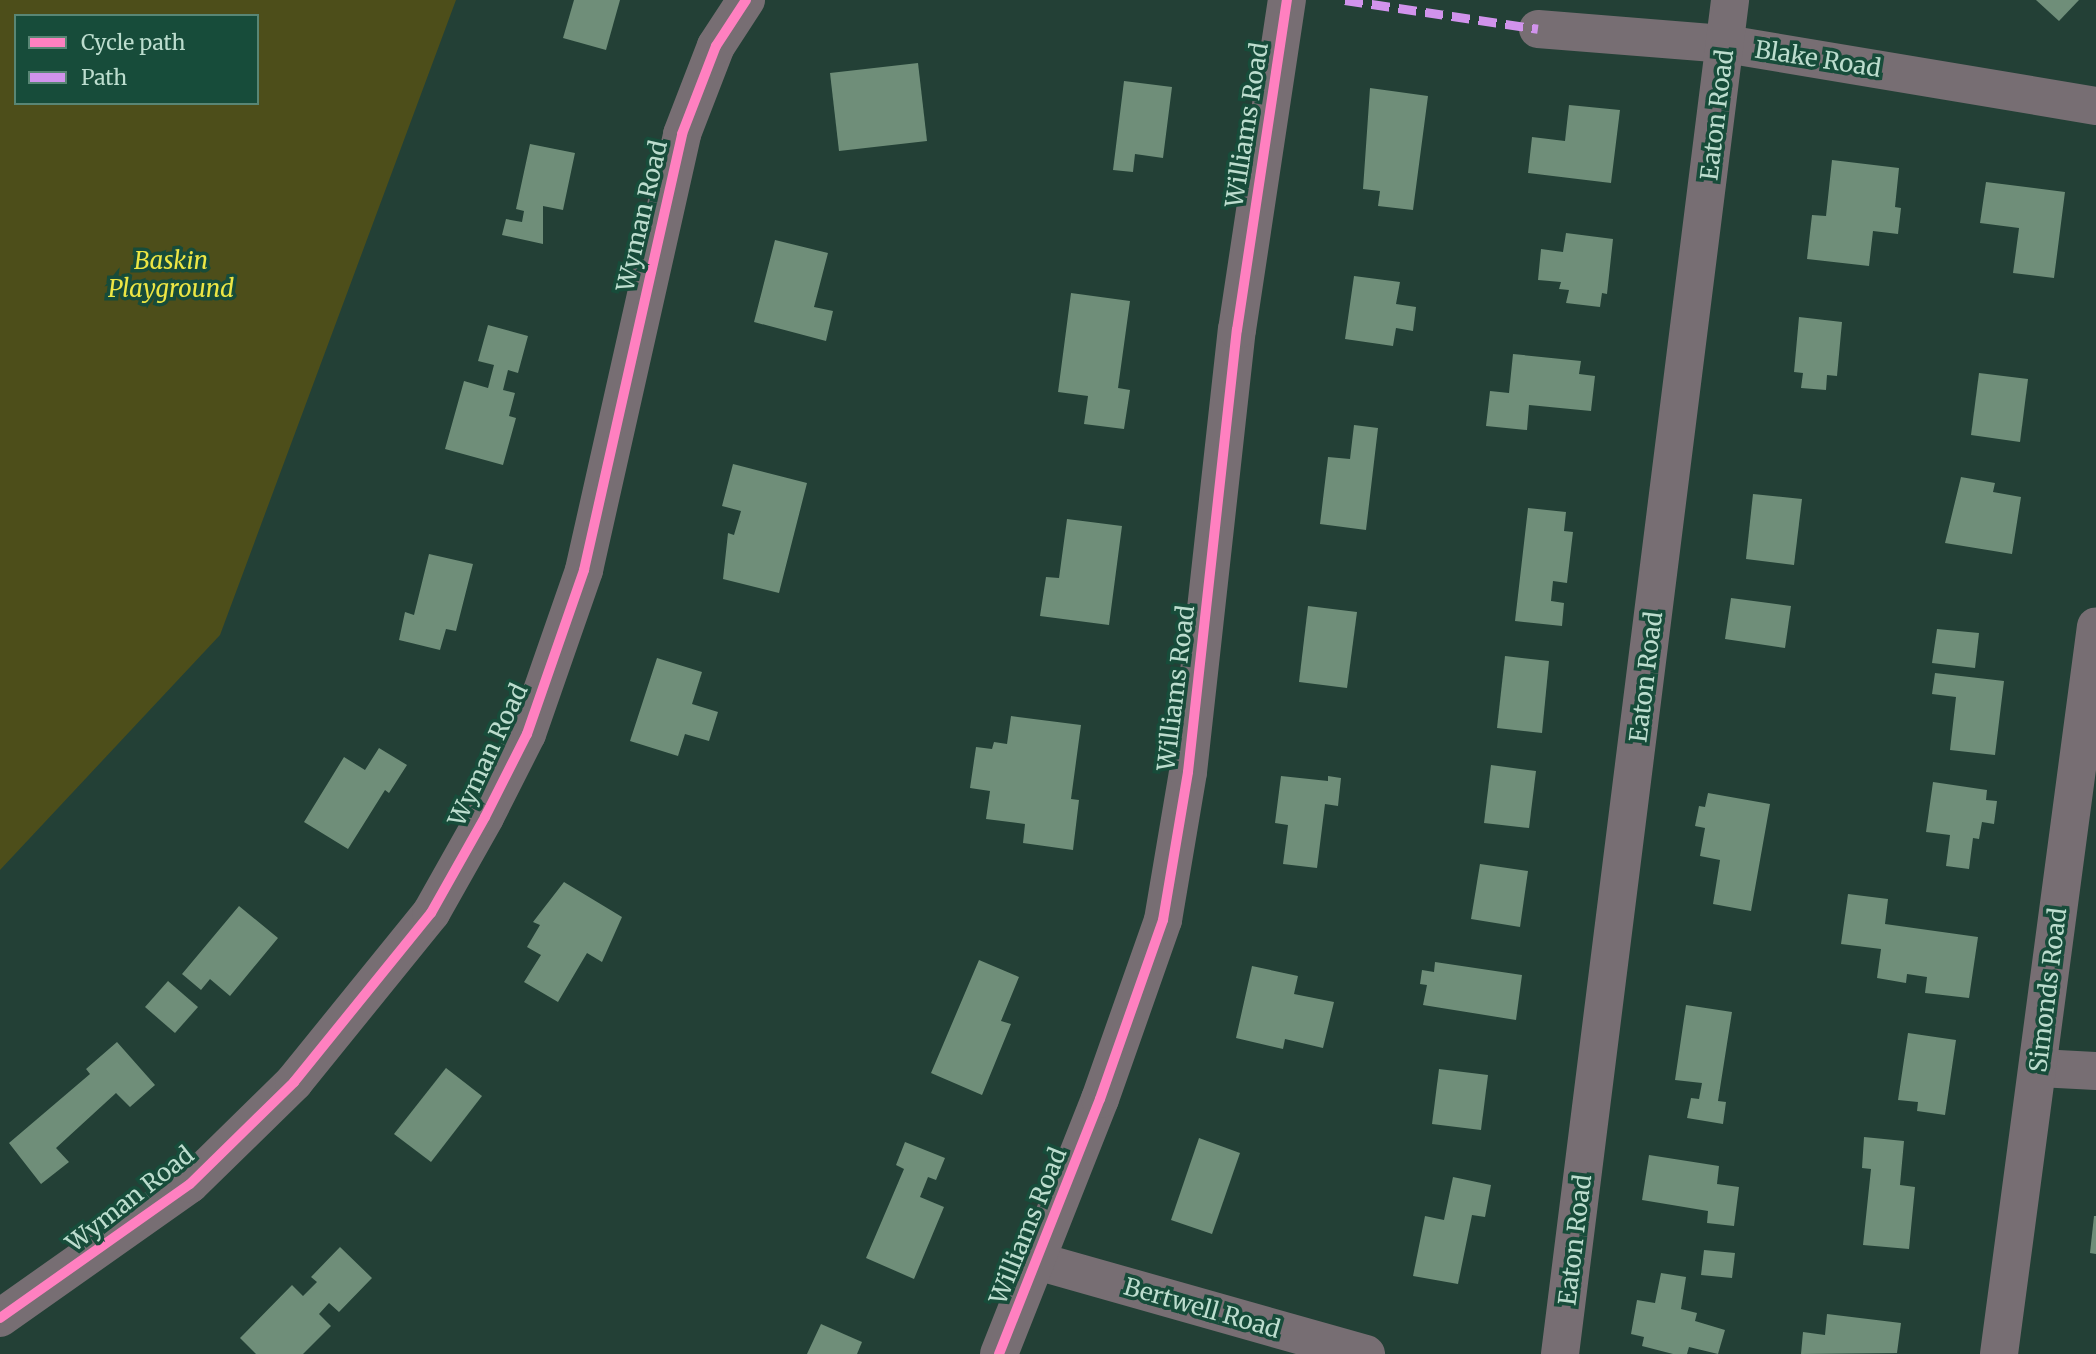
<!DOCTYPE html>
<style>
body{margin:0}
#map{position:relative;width:2096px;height:1354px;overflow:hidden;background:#234036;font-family:Merriweather,serif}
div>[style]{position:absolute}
.green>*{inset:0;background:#4d4e1a}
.building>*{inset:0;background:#6f8e79}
.minor>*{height:38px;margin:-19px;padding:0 19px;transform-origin:19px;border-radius:19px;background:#776e73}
.quiet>*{height:9px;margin-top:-4.5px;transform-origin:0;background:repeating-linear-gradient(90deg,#d193ec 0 18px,transparent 0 27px)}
.cycleway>*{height:10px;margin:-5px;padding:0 5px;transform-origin:5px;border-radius:5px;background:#ff80c0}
span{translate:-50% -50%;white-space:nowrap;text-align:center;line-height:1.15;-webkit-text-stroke:7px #174c3a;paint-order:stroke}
.street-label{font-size:24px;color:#bcddce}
.park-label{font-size:24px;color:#ede644;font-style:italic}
.legend{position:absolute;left:14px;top:14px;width:245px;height:91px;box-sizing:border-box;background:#174c3a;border:2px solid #598675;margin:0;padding:9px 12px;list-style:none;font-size:21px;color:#bcddce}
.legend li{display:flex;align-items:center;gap:14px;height:35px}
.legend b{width:35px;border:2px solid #598675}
</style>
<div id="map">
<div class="green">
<i style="clip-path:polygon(evenodd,0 0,456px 0,220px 635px,0 870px,0 0,16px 16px,257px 16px,257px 103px,16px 103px,16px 16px)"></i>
</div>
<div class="building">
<i style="clip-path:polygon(574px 0,620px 0,606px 50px,563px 38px)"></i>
<i style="clip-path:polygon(2036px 0,2079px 0,2059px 21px)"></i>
<i style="clip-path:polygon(918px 63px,927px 141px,839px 151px,830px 73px)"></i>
<i style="clip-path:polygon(1124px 81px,1172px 87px,1163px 158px,1135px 154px,1133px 172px,1113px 170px)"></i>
<i style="clip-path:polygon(1370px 88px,1428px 96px,1413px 210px,1378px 206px,1380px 191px,1363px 189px)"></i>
<i style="clip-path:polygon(1569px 105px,1620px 110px,1611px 183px,1528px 173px,1532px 137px,1565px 141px)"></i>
<i style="clip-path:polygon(530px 144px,575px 153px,563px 210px,543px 206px,543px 244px,502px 235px,506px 219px,522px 222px,524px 211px,516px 209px)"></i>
<i style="clip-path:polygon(1832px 160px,1899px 168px,1895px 207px,1901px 208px,1898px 234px,1873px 231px,1869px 266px,1807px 259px,1812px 215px,1826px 216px)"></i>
<i style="clip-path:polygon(1986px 182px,2065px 192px,2054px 278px,2013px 273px,2019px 228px,1980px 223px)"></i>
<i style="clip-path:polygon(1566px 233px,1613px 239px,1607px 294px,1602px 293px,1600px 307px,1566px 303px,1569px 290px,1559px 289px,1561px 282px,1538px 280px,1541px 249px,1563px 252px)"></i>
<i style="clip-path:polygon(775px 240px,828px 253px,814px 307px,833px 311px,826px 341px,754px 322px)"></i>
<i style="clip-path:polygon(1354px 276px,1400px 282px,1396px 304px,1416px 307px,1413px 331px,1396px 328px,1393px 346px,1345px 339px)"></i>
<i style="clip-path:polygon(1071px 293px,1130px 301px,1118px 388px,1130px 390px,1124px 429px,1084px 424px,1088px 396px,1058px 392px)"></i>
<i style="clip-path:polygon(1799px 317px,1842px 322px,1837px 376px,1827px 375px,1826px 390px,1801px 388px,1803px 373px,1794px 372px)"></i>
<i style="clip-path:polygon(488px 325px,528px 336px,518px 373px,508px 370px,503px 390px,515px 393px,509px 416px,516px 418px,503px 465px,445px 449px,464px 381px,488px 388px,494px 365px,478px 361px)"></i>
<i style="clip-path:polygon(1513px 354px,1581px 361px,1579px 374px,1595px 376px,1591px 411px,1529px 405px,1527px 430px,1486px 426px,1490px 391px,1509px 393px)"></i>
<i style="clip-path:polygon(1979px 373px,2028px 379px,2020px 442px,1971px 435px)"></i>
<i style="clip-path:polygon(1354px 425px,1378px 428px,1366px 530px,1320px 524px,1328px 457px,1350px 459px)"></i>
<i style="clip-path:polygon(733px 464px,807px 483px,779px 593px,723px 579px,728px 533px,734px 535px,741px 511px,722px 506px)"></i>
<i style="clip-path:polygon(1961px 477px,1995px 483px,1993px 492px,2021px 497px,2012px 554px,1945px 543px)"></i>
<i style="clip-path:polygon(1753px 494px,1802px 499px,1794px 565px,1746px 559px)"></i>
<i style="clip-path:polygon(1528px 508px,1566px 512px,1564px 531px,1573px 532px,1567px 583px,1553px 581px,1551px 601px,1564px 603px,1562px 626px,1515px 621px)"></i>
<i style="clip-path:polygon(1067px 519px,1122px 526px,1109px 625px,1040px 616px,1046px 577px,1059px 578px)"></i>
<i style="clip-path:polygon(429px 554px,473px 564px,456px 631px,446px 629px,440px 650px,399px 640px,405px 612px,414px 615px)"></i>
<i style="clip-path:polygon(1731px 598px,1791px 606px,1785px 648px,1725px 639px)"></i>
<i style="clip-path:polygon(1308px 606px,1357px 612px,1347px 688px,1299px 682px)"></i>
<i style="clip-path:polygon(1937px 629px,1979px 633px,1975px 668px,1932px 663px)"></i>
<i style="clip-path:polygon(1505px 656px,1549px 661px,1542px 733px,1497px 728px)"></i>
<i style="clip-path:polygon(657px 658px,702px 672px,692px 704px,718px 712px,709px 741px,685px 734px,678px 756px,630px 741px)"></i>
<i style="clip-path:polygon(1935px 673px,2004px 681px,1995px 755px,1950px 750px,1956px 697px,1932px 694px)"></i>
<i style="clip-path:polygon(1011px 716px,1081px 725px,1071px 799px,1079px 800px,1073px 850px,1023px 843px,1025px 824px,986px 819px,990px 791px,970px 788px,976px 747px,992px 749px,994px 742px,1007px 744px)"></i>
<i style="clip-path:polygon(379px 748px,407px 765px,389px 793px,385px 790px,348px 849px,304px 822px,344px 757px,365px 770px)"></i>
<i style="clip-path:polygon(1491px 765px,1536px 771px,1529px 828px,1484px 823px)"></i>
<i style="clip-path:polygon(1281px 776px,1328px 781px,1328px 776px,1341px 778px,1338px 806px,1325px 804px,1317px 868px,1283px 864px,1288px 825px,1275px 823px)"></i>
<i style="clip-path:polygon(1933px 782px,1987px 790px,1986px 800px,1997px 801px,1994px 824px,1982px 822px,1979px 839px,1973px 838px,1969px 869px,1946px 866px,1950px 835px,1926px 832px)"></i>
<i style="clip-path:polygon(1708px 793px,1770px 804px,1751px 911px,1713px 904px,1720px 860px,1700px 856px,1705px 828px,1695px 826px,1699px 806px,1705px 807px)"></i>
<i style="clip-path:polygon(1480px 864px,1528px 871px,1520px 927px,1471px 919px)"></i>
<i style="clip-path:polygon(564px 882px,622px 917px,602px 962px,587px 953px,558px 1002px,524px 982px,541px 955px,527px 947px,540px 925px,533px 922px)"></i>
<i style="clip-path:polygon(1848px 894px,1888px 899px,1885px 924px,1978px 937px,1969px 998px,1925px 993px,1927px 977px,1907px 974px,1906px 983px,1877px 978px,1881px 949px,1841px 944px)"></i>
<i style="clip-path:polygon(239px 906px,278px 938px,230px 996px,210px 979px,201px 990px,182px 974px)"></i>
<i style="clip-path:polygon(979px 960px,1019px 977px,1001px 1021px,1011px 1024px,982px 1095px,931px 1073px)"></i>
<i style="clip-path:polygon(1435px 962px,1522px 975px,1516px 1020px,1423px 1005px,1427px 985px,1420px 984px,1422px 970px,1434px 972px)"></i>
<i style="clip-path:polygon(1252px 966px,1298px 976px,1294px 994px,1334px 1002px,1323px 1048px,1285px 1039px,1283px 1049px,1236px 1038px)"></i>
<i style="clip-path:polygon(168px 981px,198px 1007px,175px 1033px,145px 1007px)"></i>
<i style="clip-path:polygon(1686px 1005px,1732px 1012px,1718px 1101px,1726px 1102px,1723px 1124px,1687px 1118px,1691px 1098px,1699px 1099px,1702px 1083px,1675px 1080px)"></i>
<i style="clip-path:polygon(1908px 1033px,1956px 1040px,1945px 1115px,1917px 1111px,1918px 1102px,1898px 1100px)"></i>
<i style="clip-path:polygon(117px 1042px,155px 1085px,130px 1107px,116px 1093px,56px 1148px,69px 1162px,41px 1184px,9px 1143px,90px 1074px,86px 1069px)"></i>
<i style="clip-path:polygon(446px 1068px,482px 1096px,431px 1162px,394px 1134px)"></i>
<i style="clip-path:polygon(1439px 1069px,1488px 1075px,1481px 1130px,1432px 1124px)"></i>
<i style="clip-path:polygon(1864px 1137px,1904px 1141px,1900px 1185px,1915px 1187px,1909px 1249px,1863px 1245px,1871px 1169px,1862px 1168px)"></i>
<i style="clip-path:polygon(1199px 1138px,1240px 1153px,1212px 1234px,1171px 1220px)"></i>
<i style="clip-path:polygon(905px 1142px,945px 1158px,936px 1180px,928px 1177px,920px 1197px,944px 1207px,914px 1279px,866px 1258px,904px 1169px,896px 1165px)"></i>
<i style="clip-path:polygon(1649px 1155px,1719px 1166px,1717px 1184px,1739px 1187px,1734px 1226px,1707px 1223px,1708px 1211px,1642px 1200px)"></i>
<i style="clip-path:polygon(1453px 1177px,1491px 1185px,1485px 1217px,1472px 1215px,1458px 1284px,1413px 1276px,1425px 1216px,1444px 1220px)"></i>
<i style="clip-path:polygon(2094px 1216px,2096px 1216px,2096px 1254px,2090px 1253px)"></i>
<i style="clip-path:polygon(340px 1247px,372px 1278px,339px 1312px,329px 1303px,319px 1314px,331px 1326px,303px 1354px,256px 1354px,240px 1338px,292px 1285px,303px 1296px,317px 1282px,311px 1277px)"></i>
<i style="clip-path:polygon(1704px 1250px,1735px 1253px,1732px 1278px,1701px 1275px)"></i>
<i style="clip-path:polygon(1661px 1273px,1686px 1277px,1681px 1309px,1697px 1313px,1695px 1321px,1725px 1330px,1718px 1354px,1689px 1347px,1687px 1354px,1673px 1354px,1642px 1346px,1644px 1337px,1631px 1334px,1637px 1300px,1655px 1303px)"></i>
<i style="clip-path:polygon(1827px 1314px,1901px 1323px,1897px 1353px,1801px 1354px,1803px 1332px,1825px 1335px)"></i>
<i style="clip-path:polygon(821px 1324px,862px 1342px,857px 1354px,807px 1354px)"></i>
</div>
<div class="minor">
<i style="left:1538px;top:29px;width:189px;rotate:4.6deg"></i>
<i style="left:1726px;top:44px;width:375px;rotate:9.5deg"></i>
<i style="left:2039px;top:1068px;width:57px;rotate:3deg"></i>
<i style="left:1037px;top:1261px;width:342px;rotate:15.8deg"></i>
<i style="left:0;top:1318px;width:232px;rotate:-35.2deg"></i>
<i style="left:190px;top:1184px;width:146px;rotate:-44.4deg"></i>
<i style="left:294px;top:1082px;width:218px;rotate:-51deg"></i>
<i style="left:431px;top:913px;width:110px;rotate:-60.6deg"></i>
<i style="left:485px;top:817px;width:93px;rotate:-63.2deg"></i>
<i style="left:527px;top:734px;width:174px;rotate:-70.8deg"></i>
<i style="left:584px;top:570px;width:447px;rotate:-77.3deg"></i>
<i style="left:682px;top:134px;width:94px;rotate:-68.9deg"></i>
<i style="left:716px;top:46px;width:55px;rotate:-56.9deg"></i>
<i style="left:999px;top:1354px;width:274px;rotate:-68.4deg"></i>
<i style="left:1100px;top:1099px;width:190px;rotate:-70.6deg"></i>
<i style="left:1163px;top:920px;width:150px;rotate:-80.4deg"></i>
<i style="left:1188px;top:772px;width:445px;rotate:-83.7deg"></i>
<i style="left:1237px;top:330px;width:334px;rotate:-81.4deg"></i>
<i style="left:1560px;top:1354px;width:1365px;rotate:-82.84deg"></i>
<i style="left:1999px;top:1354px;width:734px;rotate:-82.41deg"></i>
</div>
<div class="quiet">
<i style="left:1345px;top:0;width:195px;rotate:8.5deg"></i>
</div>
<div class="cycleway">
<i style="left:0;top:1318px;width:232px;rotate:-35.2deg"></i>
<i style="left:190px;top:1184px;width:146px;rotate:-44.4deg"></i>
<i style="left:294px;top:1082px;width:218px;rotate:-51deg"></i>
<i style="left:431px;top:913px;width:110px;rotate:-60.6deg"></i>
<i style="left:485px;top:817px;width:93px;rotate:-63.2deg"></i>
<i style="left:527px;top:734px;width:174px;rotate:-70.8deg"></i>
<i style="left:584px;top:570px;width:447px;rotate:-77.3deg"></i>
<i style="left:682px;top:134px;width:94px;rotate:-68.9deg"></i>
<i style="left:716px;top:46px;width:55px;rotate:-56.9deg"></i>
<i style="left:999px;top:1354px;width:274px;rotate:-68.4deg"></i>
<i style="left:1100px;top:1099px;width:190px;rotate:-70.6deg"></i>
<i style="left:1163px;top:920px;width:150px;rotate:-80.4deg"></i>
<i style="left:1188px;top:772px;width:445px;rotate:-83.7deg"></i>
<i style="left:1237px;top:330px;width:334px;rotate:-81.4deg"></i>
</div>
<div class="street-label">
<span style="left:1818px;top:59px;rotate:9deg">Blake Road</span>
<span style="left:1717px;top:115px;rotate:-83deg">Eaton Road</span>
<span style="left:1247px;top:125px;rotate:-81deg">Williams Road</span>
<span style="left:642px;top:216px;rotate:-77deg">Wyman Road</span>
<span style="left:1646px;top:677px;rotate:-83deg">Eaton Road</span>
<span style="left:1176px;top:688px;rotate:-83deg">Williams Road</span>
<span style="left:488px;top:755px;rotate:-65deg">Wyman Road</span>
<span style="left:2048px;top:990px;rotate:-83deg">Simonds Road</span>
<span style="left:130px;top:1199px;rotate:-38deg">Wyman Road</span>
<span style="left:1028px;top:1226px;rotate:-68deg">Williams Road</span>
<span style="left:1575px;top:1240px;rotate:-83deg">Eaton Road</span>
<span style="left:1202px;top:1308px;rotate:16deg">Bertwell Road</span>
</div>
<div class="park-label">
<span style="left:171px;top:275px">Baskin<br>Playground</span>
</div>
<ul class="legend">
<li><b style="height:9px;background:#ff80c0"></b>Cycle path</li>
<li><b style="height:9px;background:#d193ec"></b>Path</li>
</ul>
</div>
